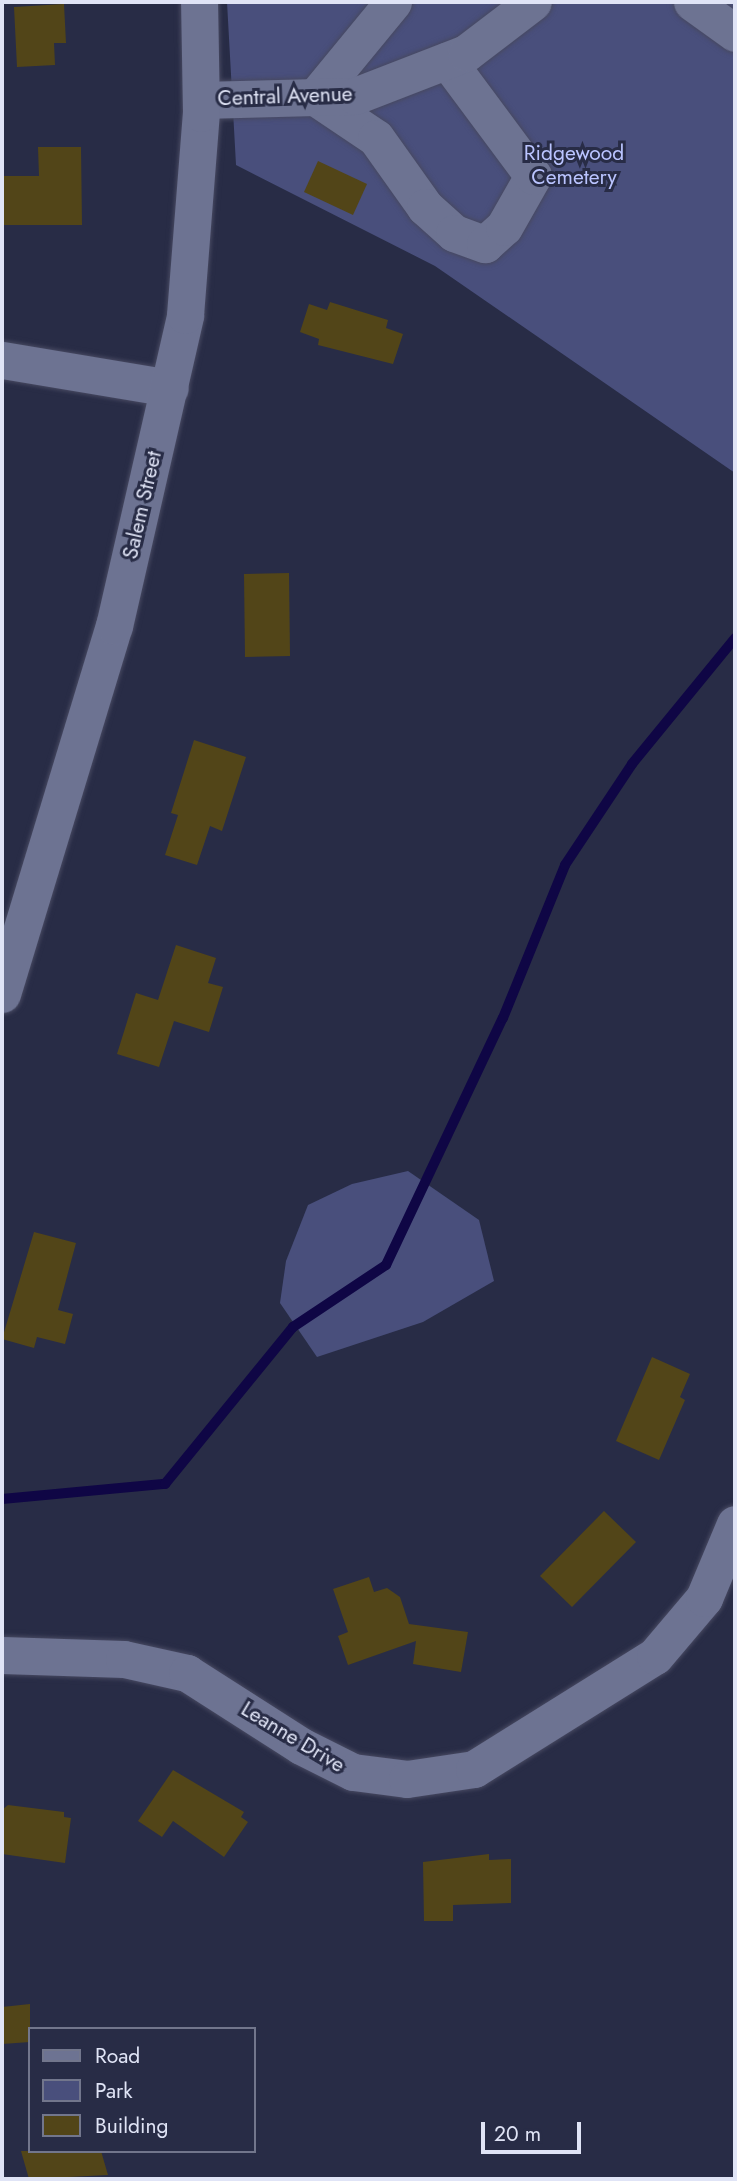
<!DOCTYPE html>
<style>
body{margin:0}
#map{position:relative;width:737px;height:2181px;overflow:hidden;background:#282c46;font-family:Jost,sans-serif}
div>[style]{position:absolute}
.green>*{inset:0;background:#494f7c}
.stream>*{height:10px;margin:-5px;padding:0 5px;transform-origin:5px;border-radius:5px;background:#0f0645}
.building>*{inset:0;background:#524518}
.roads{filter:drop-shadow(0 0 2px #474961) drop-shadow(0 0 2px #474961)}
.minor>*{height:37px;margin:-18.5px;padding:0 18.5px;transform-origin:18.5px;border-radius:18.5px;background:#6d7392}
span{translate:-50% -50%;white-space:nowrap;text-align:center;line-height:1.15;-webkit-text-stroke:6px #282c46;paint-order:stroke}
.street-label{font-size:21px;color:#e0e4f6}
.park-label{font-size:21px;color:#bac4ff}
.frame{position:absolute;inset:0;border:4px solid #e0e4f6;pointer-events:none}
.legend{position:absolute;left:28px;top:2027px;width:228px;height:126px;box-sizing:border-box;background:#282c46;border:2px solid #72768c;margin:0;padding:9px 12px;list-style:none;font-size:21px;color:#e0e4f6}
.legend li{display:flex;align-items:center;gap:14px;height:35px}
.legend b{width:35px;border:2px solid #72768c}
.scale{position:absolute;left:481px;top:2122px;width:100px;height:32px;box-sizing:border-box;border:4px solid #e0e4f6;border-top:0;padding-left:9px;font-size:21px;line-height:24px;white-space:nowrap;color:#e0e4f6;-webkit-text-stroke:5px #282c46;paint-order:stroke}
</style>
<div id="map">
<div class="green">
<i style="clip-path:polygon(227px 2px,735px 2px,735px 473px,435px 266px,236px 165px)"></i>
<i style="clip-path:polygon(408px 1171px,479px 1220px,494px 1281px,423px 1322px,317px 1357px,280px 1303px,286px 1261px,308px 1205px,352px 1184px)"></i>
</div>
<div class="stream">
<i style="left:2px;top:1499px;width:164px;rotate:-5.3deg"></i>
<i style="left:165px;top:1484px;width:203px;rotate:-50.8deg"></i>
<i style="left:293px;top:1327px;width:112px;rotate:-33.7deg"></i>
<i style="left:386px;top:1265px;width:273px;rotate:-64.7deg"></i>
<i style="left:503px;top:1018px;width:165px;rotate:-67.9deg"></i>
<i style="left:565px;top:865px;width:121px;rotate:-56.4deg"></i>
<i style="left:632px;top:764px;width:163px;rotate:-50.7deg"></i>
</div>
<div class="building">
<i style="clip-path:polygon(64px 4px,66px 43px,54px 43px,55px 65px,17px 67px,14px 7px)"></i>
<i style="clip-path:polygon(38px 147px,81px 147px,82px 225px,2px 225px,2px 176px,39px 176px)"></i>
<i style="clip-path:polygon(318px 161px,367px 184px,353px 215px,304px 192px)"></i>
<i style="clip-path:polygon(330px 302px,388px 320px,386px 328px,403px 334px,393px 364px,318px 345px,319px 339px,300px 332px,309px 304px,327px 310px)"></i>
<i style="clip-path:polygon(289px 573px,290px 656px,245px 657px,244px 574px)"></i>
<i style="clip-path:polygon(194px 740px,246px 757px,222px 831px,210px 826px,197px 865px,165px 855px,178px 815px,171px 813px)"></i>
<i style="clip-path:polygon(176px 945px,216px 958px,208px 983px,223px 987px,209px 1032px,174px 1021px,159px 1067px,117px 1054px,136px 993px,158px 1000px)"></i>
<i style="clip-path:polygon(34px 1232px,76px 1243px,58px 1310px,73px 1314px,65px 1344px,37px 1337px,34px 1348px,2px 1339px)"></i>
<i style="clip-path:polygon(652px 1357px,690px 1374px,680px 1397px,685px 1400px,659px 1460px,616px 1441px)"></i>
<i style="clip-path:polygon(604px 1511px,636px 1542px,572px 1607px,540px 1576px)"></i>
<i style="clip-path:polygon(369px 1577px,374px 1592px,387px 1588px,400px 1597px,409px 1624px,468px 1632px,461px 1672px,413px 1664px,416px 1641px,348px 1665px,338px 1636px,348px 1632px,333px 1589px)"></i>
<i style="clip-path:polygon(173px 1770px,244px 1812px,241px 1817px,248px 1822px,224px 1857px,173px 1821px,162px 1837px,138px 1821px)"></i>
<i style="clip-path:polygon(8px 1805px,64px 1812px,64px 1817px,71px 1818px,65px 1863px,2px 1854px,2px 1810px)"></i>
<i style="clip-path:polygon(489px 1854px,489px 1860px,511px 1859px,511px 1903px,453px 1905px,453px 1921px,424px 1921px,423px 1862px)"></i>
<i style="clip-path:polygon(30px 2004px,30px 2042px,2px 2044px,2px 2007px)"></i>
<i style="clip-path:polygon(21px 2151px,101px 2151px,108px 2175px,29px 2179px)"></i>
</div>
<div class="roads">
<div class="minor">
<i style="left:692px;top:2px;width:53px;rotate:35.8deg"></i>
<i style="left:315px;top:97px;width:73px;rotate:33.9deg"></i>
<i style="left:376px;top:138px;width:85px;rotate:54.6deg"></i>
<i style="left:425px;top:207px;width:39px;rotate:42deg"></i>
<i style="left:454px;top:233px;width:33px;rotate:20deg"></i>
<i style="left:485px;top:244px;width:25px;rotate:-42deg"></i>
<i style="left:504px;top:227px;width:59px;rotate:-60.4deg"></i>
<i style="left:533px;top:176px;width:144px;rotate:-126.6deg"></i>
<i style="left:315px;top:97px;width:123px;rotate:-50.6deg"></i>
<i style="left:201px;top:100px;width:154px;rotate:-1.5deg"></i>
<i style="left:355px;top:96px;width:119px;rotate:-21.2deg"></i>
<i style="left:466px;top:53px;width:84px;rotate:-37.3deg"></i>
<i style="left:2px;top:360px;width:170px;rotate:9.5deg"></i>
<i style="left:2px;top:994px;width:385px;rotate:-73.1deg"></i>
<i style="left:114px;top:626px;width:319px;rotate:-77.1deg"></i>
<i style="left:185px;top:315px;width:203px;rotate:-85.5deg"></i>
<i style="left:201px;top:113px;width:111px;rotate:-91deg"></i>
<i style="left:2px;top:1655px;width:122px;rotate:1.9deg"></i>
<i style="left:124px;top:1659px;width:65px;rotate:12.5deg"></i>
<i style="left:187px;top:1673px;width:135px;rotate:32.6deg"></i>
<i style="left:301px;top:1746px;width:58px;rotate:26.6deg"></i>
<i style="left:353px;top:1772px;width:54px;rotate:7.4deg"></i>
<i style="left:407px;top:1779px;width:68px;rotate:-8.5deg"></i>
<i style="left:474px;top:1769px;width:213px;rotate:-32deg"></i>
<i style="left:655px;top:1656px;width:76px;rotate:-49.8deg"></i>
<i style="left:704px;top:1598px;width:80px;rotate:-67.3deg"></i>
</div>
</div>
<div class="street-label">
<span style="left:285px;top:96px;rotate:-2deg">Central Avenue</span>
<span style="left:142px;top:505px;rotate:-77deg">Salem Street</span>
<span style="left:293px;top:1737px;rotate:31deg">Leanne Drive</span>
</div>
<div class="park-label">
<span style="left:574px;top:165px">Ridgewood<br>Cemetery</span>
</div>
<div class="frame"></div>
<ul class="legend">
<li><b style="height:9px;background:#6d7392"></b>Road</li>
<li><b style="height:19px;background:#494f7c"></b>Park</li>
<li><b style="height:19px;background:#524518"></b>Building</li>
</ul>
<div class="scale">20 m</div>
</div>
